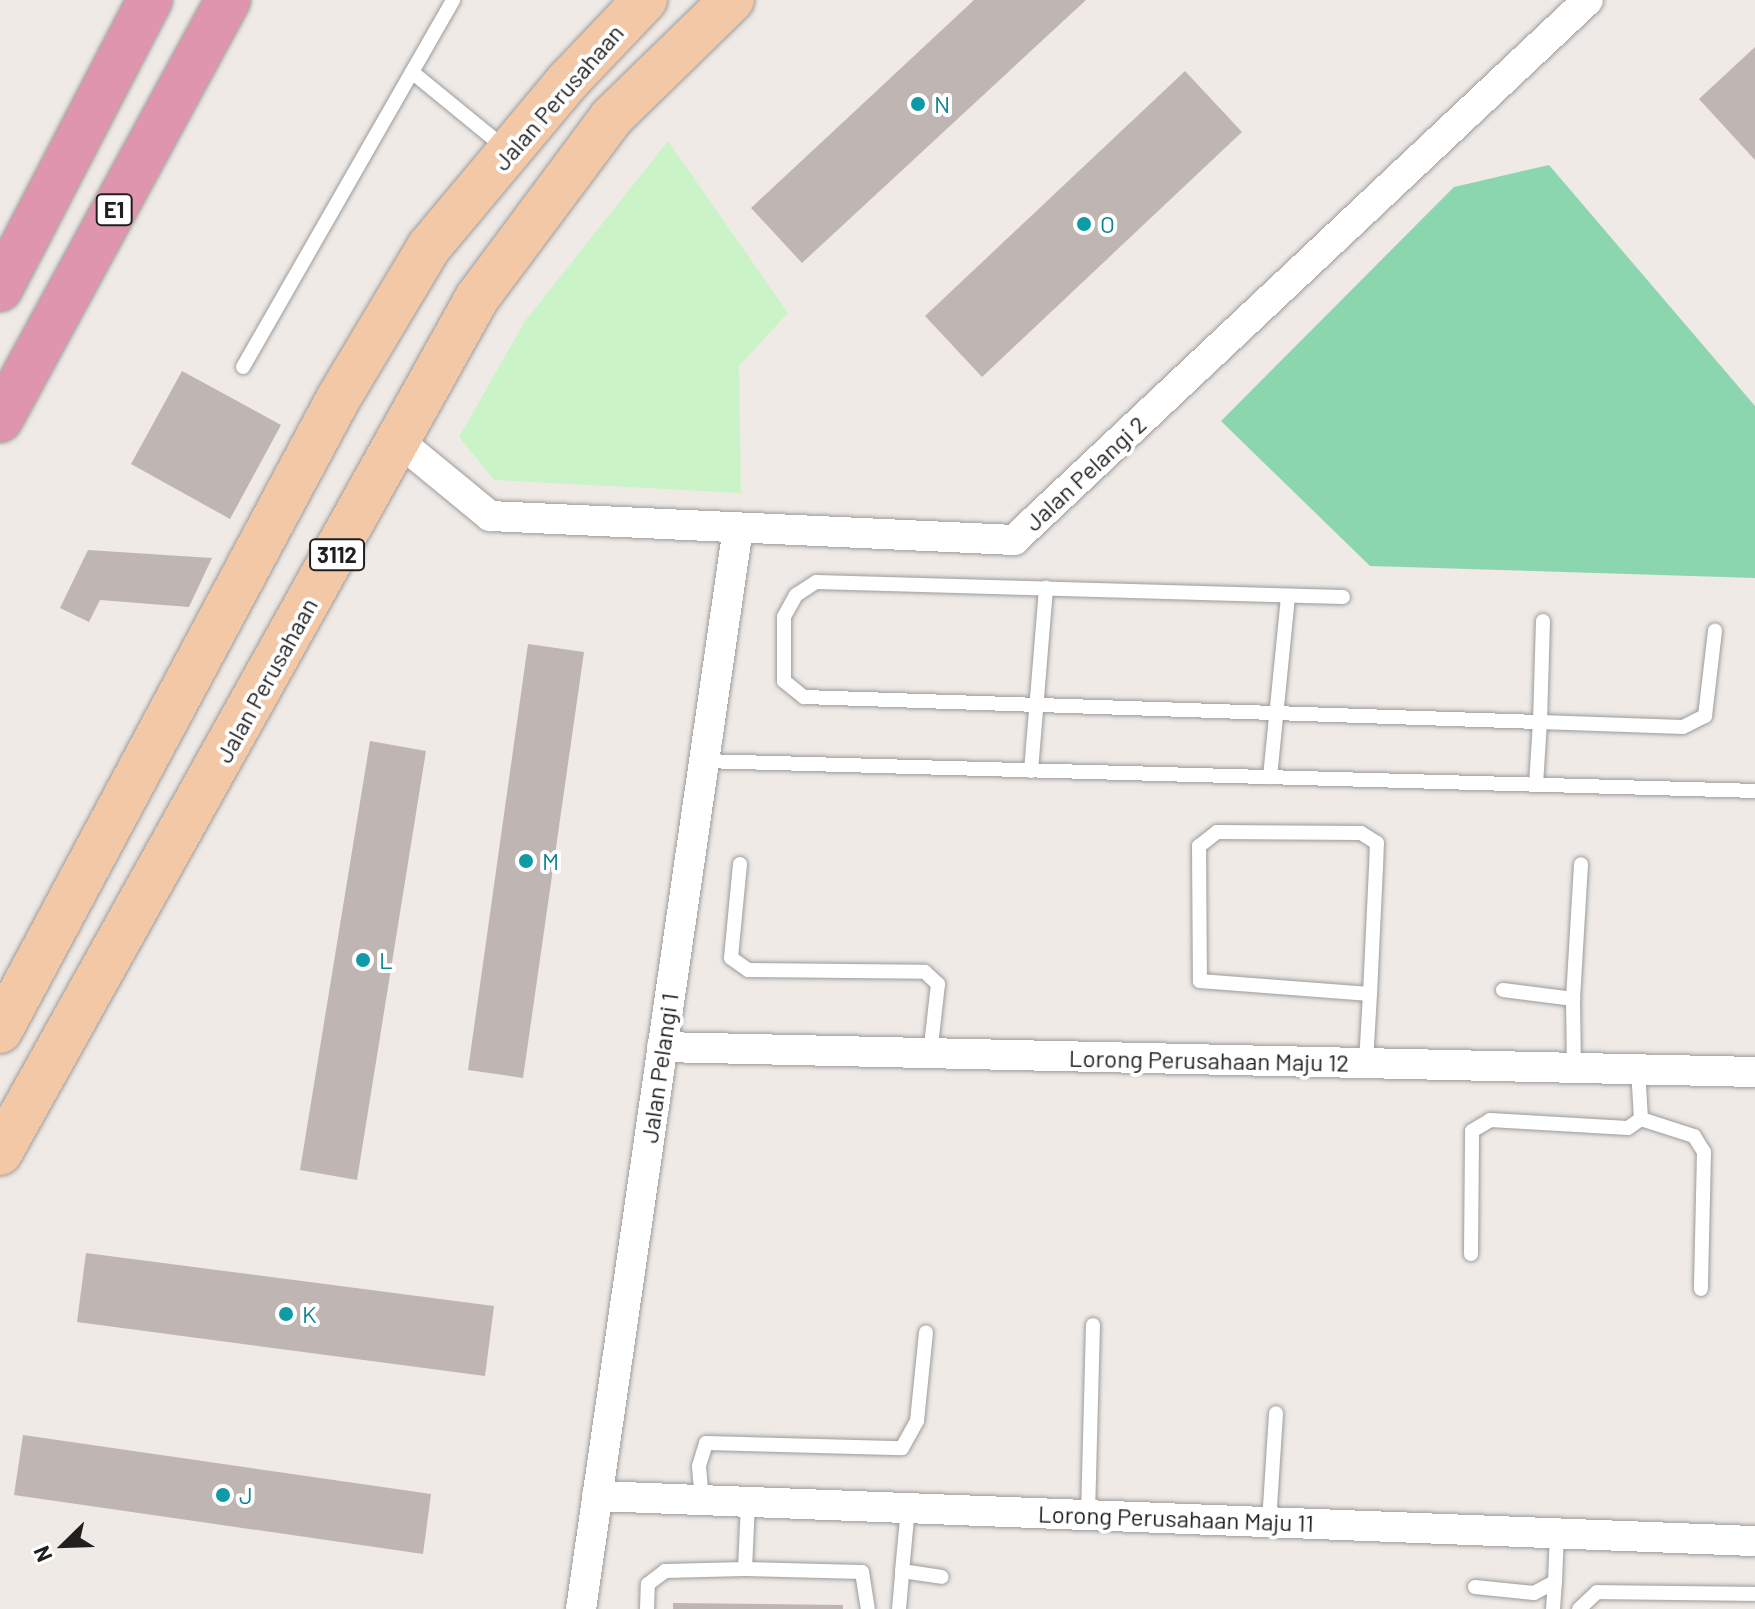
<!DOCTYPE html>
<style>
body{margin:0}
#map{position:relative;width:1755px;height:1609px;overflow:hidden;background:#efeae6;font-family:Barlow,sans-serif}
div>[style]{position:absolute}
.park>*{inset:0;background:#caf4c7}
.pitch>*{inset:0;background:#8cd6af}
.building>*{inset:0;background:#bfb6b3}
.roads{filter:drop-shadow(0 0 2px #9c9c9c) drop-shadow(0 0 2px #9c9c9c)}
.lane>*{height:14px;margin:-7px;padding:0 7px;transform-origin:7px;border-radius:7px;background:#fff}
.street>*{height:30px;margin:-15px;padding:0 15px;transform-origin:15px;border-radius:15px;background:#fff}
.primary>*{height:44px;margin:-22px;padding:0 22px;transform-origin:22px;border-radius:22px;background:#f3c8a7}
.highway>*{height:44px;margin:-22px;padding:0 22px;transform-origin:22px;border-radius:22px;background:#de95ad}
.dots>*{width:22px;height:22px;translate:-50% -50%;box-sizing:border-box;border:4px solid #fff;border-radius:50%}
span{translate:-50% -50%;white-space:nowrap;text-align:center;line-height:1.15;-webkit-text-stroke:8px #fff;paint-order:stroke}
.shield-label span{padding:2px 6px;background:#fff;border:2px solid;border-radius:6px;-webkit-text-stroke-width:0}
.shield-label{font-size:22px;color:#1f1f1f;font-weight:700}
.street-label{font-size:24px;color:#1f1f1f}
.culture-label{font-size:24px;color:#0d838f}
.left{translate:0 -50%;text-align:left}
.north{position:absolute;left:24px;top:1505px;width:80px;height:80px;-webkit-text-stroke:6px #fff;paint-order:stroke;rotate:247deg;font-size:22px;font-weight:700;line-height:32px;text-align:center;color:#1f1f1f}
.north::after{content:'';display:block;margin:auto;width:28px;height:36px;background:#1f1f1f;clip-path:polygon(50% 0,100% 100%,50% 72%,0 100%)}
</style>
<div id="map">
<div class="park">
<i style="clip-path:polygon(668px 141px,788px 313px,739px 366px,741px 493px,494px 480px,459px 437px,525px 321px)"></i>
</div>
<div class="pitch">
<i style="clip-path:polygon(1549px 165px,1755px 406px,1755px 578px,1370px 566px,1221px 421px,1454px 187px)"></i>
</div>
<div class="building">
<i style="clip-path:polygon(974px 0,1086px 0,802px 263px,751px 208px)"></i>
<i style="clip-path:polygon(1755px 47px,1755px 160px,1699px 99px)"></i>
<i style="clip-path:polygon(1185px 71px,1242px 132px,982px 377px,925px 316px)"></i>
<i style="clip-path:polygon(182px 371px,281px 425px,230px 519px,131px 464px)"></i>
<i style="clip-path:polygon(88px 550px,212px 558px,189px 607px,100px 600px,89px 622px,60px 608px)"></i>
<i style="clip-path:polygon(528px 644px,584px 652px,523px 1078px,468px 1070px)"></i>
<i style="clip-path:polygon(370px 741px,426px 751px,357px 1180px,300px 1170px)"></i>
<i style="clip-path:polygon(86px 1253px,494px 1306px,485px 1376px,77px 1322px)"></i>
<i style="clip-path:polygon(23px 1435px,431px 1494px,423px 1554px,14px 1495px)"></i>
<i style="clip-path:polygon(673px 1603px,843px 1605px,843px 1609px,673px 1609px)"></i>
</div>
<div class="roads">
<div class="lane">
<i style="left:412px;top:72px;width:122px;rotate:39.3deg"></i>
<i style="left:243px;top:367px;width:423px;rotate:-60.2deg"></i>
<i style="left:1343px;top:597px;width:527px;rotate:-178.37deg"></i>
<i style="left:816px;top:582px;width:24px;rotate:147deg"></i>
<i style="left:796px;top:595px;width:25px;rotate:119deg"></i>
<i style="left:784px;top:617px;width:64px;rotate:90deg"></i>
<i style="left:784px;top:681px;width:26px;rotate:39deg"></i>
<i style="left:804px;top:697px;width:736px;rotate:1.95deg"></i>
<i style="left:1540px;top:722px;width:101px;rotate:-88.3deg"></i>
<i style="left:703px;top:761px;width:1052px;rotate:1.63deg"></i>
<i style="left:1031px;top:771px;width:184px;rotate:-85.3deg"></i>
<i style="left:1270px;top:777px;width:182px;rotate:-84.3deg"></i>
<i style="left:1536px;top:785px;width:63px;rotate:-86.4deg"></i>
<i style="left:1540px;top:722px;width:143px;rotate:2deg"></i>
<i style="left:1683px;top:727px;width:25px;rotate:-27deg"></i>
<i style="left:1705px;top:716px;width:86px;rotate:-83.3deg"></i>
<i style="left:740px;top:864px;width:94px;rotate:95.5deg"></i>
<i style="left:731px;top:958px;width:21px;rotate:35deg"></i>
<i style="left:748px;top:970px;width:177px;rotate:0.6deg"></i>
<i style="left:925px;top:972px;width:18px;rotate:43deg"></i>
<i style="left:938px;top:984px;width:70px;rotate:96.5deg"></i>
<i style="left:1503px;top:990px;width:71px;rotate:7.3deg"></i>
<i style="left:1573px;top:999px;width:68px;rotate:89.2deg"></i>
<i style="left:1573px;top:999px;width:135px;rotate:-86.6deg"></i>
<i style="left:1366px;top:1063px;width:69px;rotate:-86.7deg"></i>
<i style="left:1370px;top:994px;width:125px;rotate:-87.3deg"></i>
<i style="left:1376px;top:869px;width:26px;rotate:-88deg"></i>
<i style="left:1377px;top:843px;width:19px;rotate:-148deg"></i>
<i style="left:1361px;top:833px;width:144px;rotate:-179.6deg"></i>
<i style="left:1217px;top:832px;width:23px;rotate:142deg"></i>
<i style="left:1199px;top:846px;width:135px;rotate:89.6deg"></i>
<i style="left:1200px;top:981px;width:170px;rotate:4.4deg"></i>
<i style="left:1641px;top:1119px;width:56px;rotate:17.8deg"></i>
<i style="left:1694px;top:1136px;width:19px;rotate:58deg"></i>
<i style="left:1704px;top:1152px;width:137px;rotate:91.3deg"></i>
<i style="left:1471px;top:1254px;width:123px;rotate:-89.5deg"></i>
<i style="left:1472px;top:1131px;width:21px;rotate:-31deg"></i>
<i style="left:1490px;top:1120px;width:138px;rotate:3.3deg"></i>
<i style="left:1628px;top:1128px;width:16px;rotate:-35deg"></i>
<i style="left:1641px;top:1119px;width:50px;rotate:-93.4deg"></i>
<i style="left:702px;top:1501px;width:35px;rotate:-95deg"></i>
<i style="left:699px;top:1466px;width:24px;rotate:-73deg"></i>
<i style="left:706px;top:1443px;width:196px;rotate:1.5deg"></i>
<i style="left:902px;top:1448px;width:31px;rotate:-61deg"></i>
<i style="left:917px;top:1421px;width:89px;rotate:-84.2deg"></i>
<i style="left:908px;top:1508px;width:63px;rotate:95.4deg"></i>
<i style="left:902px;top:1571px;width:40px;rotate:8.5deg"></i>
<i style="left:1088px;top:1515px;width:190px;rotate:-88.5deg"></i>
<i style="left:1269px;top:1522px;width:109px;rotate:-86.3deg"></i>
<i style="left:745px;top:1569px;width:67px;rotate:-87.4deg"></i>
<i style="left:1475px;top:1587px;width:59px;rotate:5.8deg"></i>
<i style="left:1534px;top:1593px;width:24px;rotate:-28deg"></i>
<i style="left:1555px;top:1582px;width:49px;rotate:-87.7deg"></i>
<i style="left:647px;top:1609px;width:25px;rotate:-88deg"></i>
<i style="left:648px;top:1584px;width:21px;rotate:-37deg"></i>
<i style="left:665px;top:1571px;width:80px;rotate:-1.4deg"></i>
<i style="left:745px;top:1569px;width:117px;rotate:1.5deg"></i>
<i style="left:862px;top:1572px;width:37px;rotate:81deg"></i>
<i style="left:899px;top:1609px;width:38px;rotate:-85deg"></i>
<i style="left:1553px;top:1609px;width:27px;rotate:-86deg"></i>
<i style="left:1579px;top:1609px;width:25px;rotate:-43deg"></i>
<i style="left:1597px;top:1592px;width:158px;rotate:0.7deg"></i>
</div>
<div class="street">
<i style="left:400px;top:442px;width:117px;rotate:39.4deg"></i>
<i style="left:490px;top:516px;width:525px;rotate:2.62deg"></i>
<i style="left:1014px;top:540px;width:788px;rotate:-43.25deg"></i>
<i style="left:662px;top:1047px;width:1093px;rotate:1.31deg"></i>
<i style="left:597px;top:1496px;width:1159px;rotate:2.23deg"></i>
<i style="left:581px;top:1609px;width:1093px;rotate:-81.74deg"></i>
</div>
<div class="primary">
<i style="left:0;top:1031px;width:717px;rotate:-61.86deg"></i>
<i style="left:338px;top:399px;width:177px;rotate:-59.1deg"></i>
<i style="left:429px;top:247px;width:217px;rotate:-50.1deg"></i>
<i style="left:568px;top:81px;width:112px;rotate:-46.5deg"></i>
<i style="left:0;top:1153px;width:979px;rotate:-60.84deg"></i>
<i style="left:477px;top:298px;width:224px;rotate:-53.3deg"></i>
<i style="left:611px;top:118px;width:169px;rotate:-44.3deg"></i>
</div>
<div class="highway">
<i style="left:0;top:289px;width:326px;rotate:-62.6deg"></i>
<i style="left:0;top:420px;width:478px;rotate:-61.5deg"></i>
</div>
</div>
<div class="dots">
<i style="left:918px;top:104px;background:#0f9aa8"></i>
<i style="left:1084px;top:224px;background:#0f9aa8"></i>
<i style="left:526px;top:861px;background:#0f9aa8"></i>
<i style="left:363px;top:960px;background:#0f9aa8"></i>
<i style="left:286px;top:1314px;background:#0f9aa8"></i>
<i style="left:223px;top:1495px;background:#0f9aa8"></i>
</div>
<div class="shield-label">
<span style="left:114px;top:210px">E1</span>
<span style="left:337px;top:555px">3112</span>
</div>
<div class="street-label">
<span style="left:558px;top:97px;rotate:-49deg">Jalan Perusahaan</span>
<span style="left:1085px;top:473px;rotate:-43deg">Jalan Pelangi 2</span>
<span style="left:266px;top:680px;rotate:-61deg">Jalan Perusahaan</span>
<span style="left:1209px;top:1060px;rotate:1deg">Lorong Perusahaan Maju 12</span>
<span style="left:659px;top:1068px;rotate:-82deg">Jalan Pelangi 1</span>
<span style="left:1176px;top:1518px;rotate:2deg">Lorong Perusahaan Maju 11</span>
</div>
<div class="culture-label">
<span class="left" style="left:934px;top:104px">N</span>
<span class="left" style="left:1100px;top:224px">O</span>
<span class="left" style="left:542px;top:861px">M</span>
<span class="left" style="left:379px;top:960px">L</span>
<span class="left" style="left:302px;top:1314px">K</span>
<span class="left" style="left:239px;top:1495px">J</span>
</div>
<div class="north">N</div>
</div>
